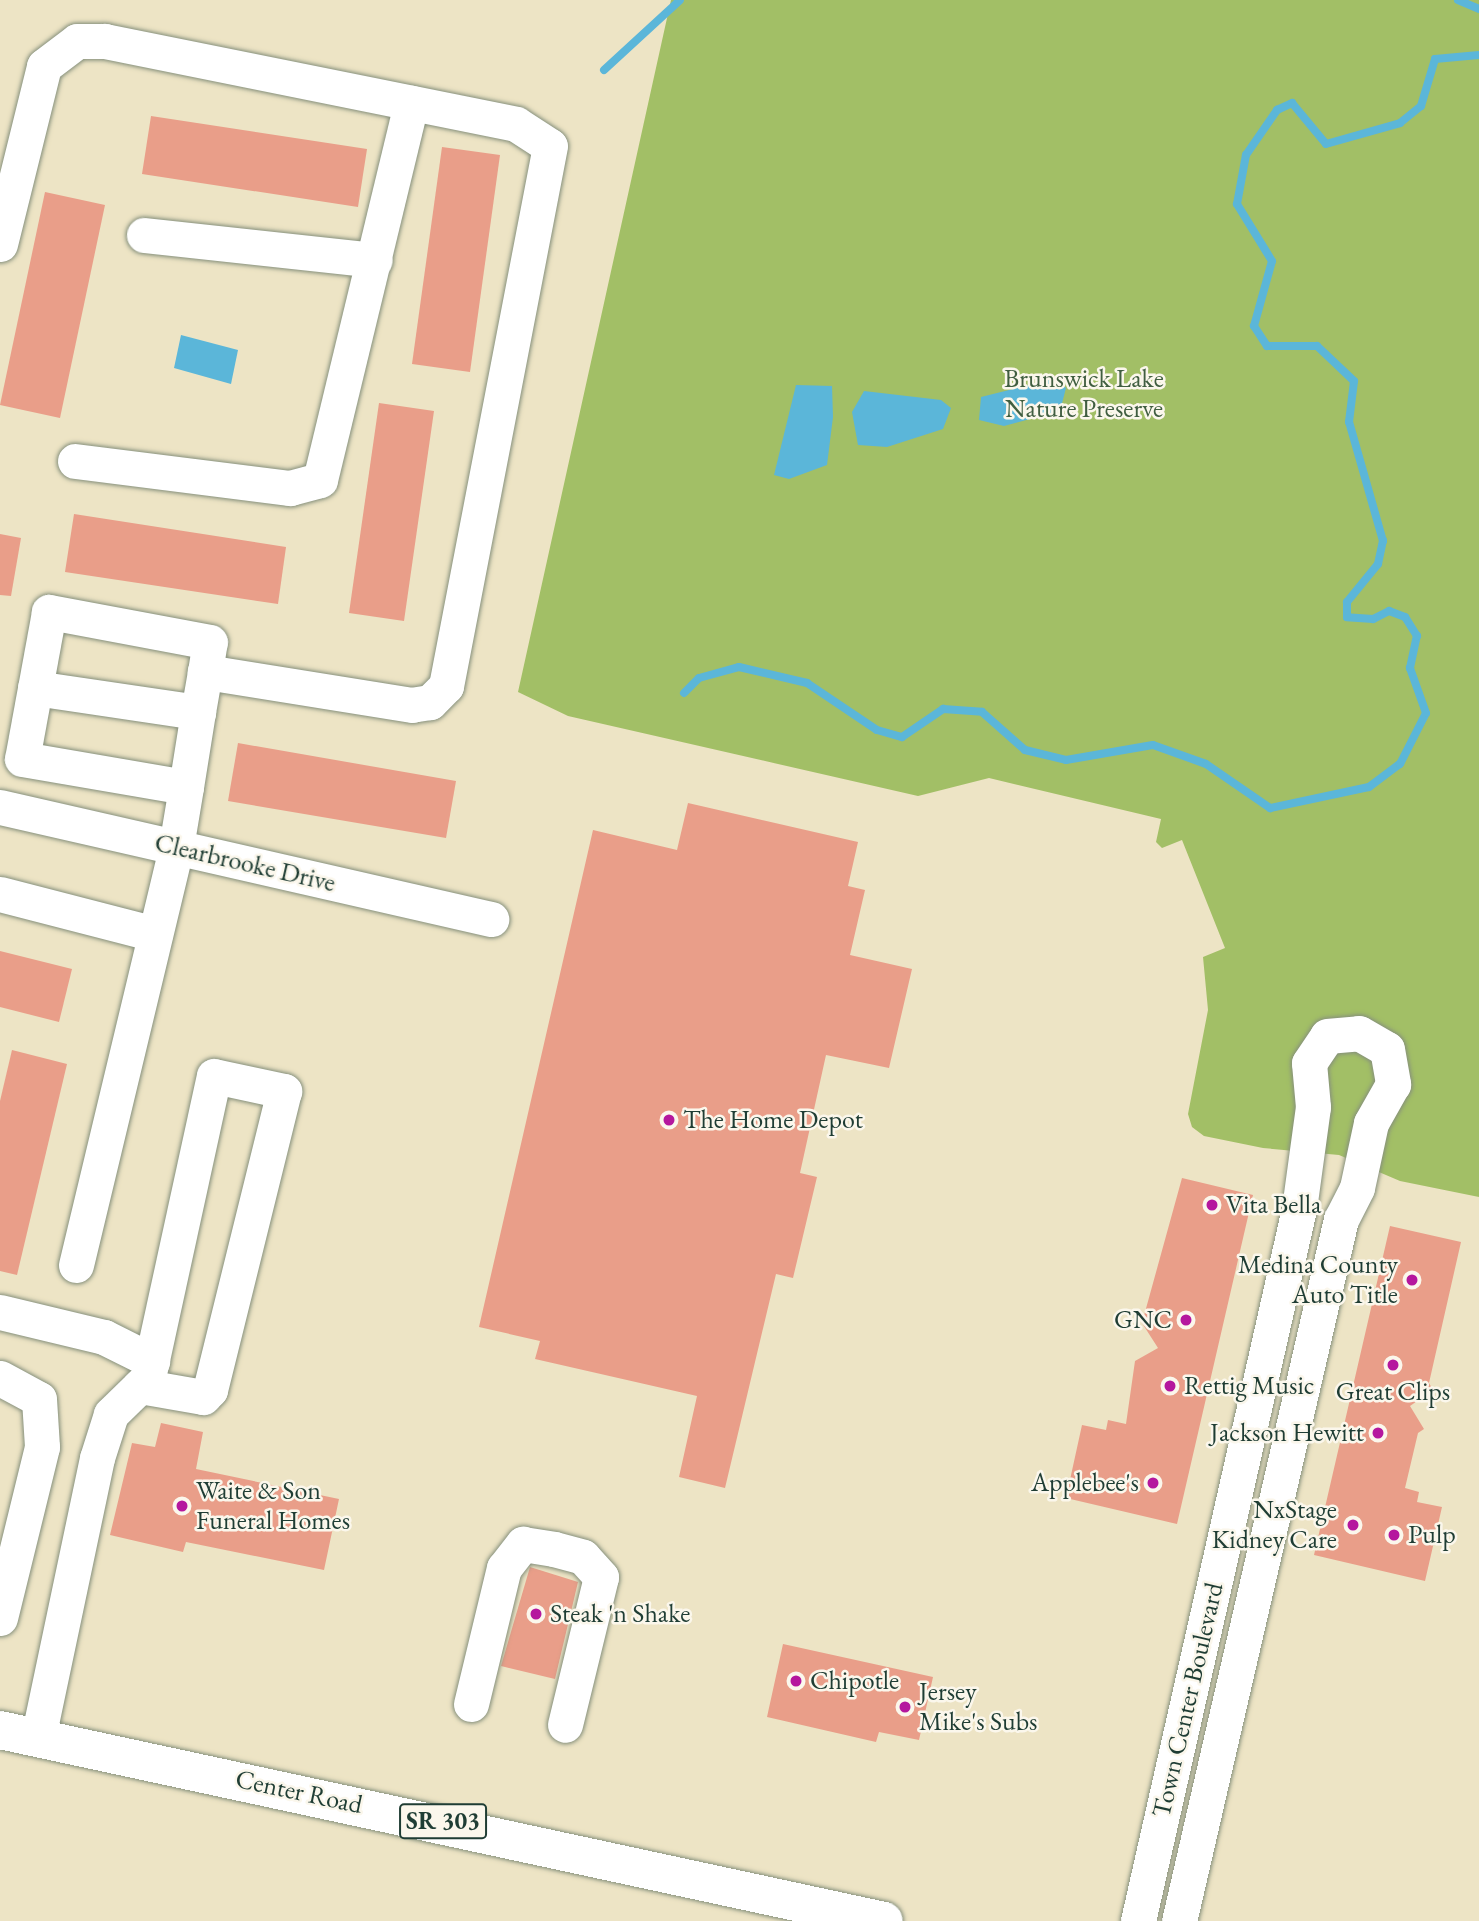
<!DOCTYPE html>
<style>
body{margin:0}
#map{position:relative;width:1479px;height:1921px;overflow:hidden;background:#ede4c5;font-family:"EB Garamond",serif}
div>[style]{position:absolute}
.green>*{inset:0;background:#a2bf66}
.water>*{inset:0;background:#5bb6d9}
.stream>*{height:8px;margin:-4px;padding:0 4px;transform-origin:4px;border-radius:4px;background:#5bb6d9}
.building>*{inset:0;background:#e99e89}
.roads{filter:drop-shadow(0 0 2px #86907c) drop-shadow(0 0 2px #86907c)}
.minor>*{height:35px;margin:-17.5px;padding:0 17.5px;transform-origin:17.5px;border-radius:17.5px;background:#fff}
.major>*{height:38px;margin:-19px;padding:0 19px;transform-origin:19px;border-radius:19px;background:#fff}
.dots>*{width:19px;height:19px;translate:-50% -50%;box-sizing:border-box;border:4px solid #fbf7ec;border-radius:50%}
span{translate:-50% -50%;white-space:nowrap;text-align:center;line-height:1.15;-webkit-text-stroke:5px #fbf7ec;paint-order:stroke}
.shield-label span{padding:2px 5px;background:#fbf7ec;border:2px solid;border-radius:5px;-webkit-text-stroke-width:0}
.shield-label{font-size:24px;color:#1f3d34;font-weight:700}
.park-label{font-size:26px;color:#405e40}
.street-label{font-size:26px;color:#1f3d34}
.poi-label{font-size:26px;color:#1f3d34}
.left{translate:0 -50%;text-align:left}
.right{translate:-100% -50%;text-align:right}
</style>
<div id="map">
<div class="green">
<i style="clip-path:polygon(671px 0,1479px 0,1479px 1197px,1400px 1181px,1339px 1155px,1263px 1148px,1204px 1136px,1192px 1127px,1188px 1114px,1208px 1010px,1203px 957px,1225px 948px,1182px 840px,1162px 848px,1156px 842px,1161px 819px,989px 778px,918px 796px,568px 716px,518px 692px)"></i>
</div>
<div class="water">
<i style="clip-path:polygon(181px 335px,238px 350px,231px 384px,174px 368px)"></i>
<i style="clip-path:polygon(1053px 379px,1066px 388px,1060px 411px,1004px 426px,979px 420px,981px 397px)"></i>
<i style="clip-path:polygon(796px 385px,832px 386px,833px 417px,827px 465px,789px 479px,774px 475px)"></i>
<i style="clip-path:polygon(864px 391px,941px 400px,951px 408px,943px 429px,887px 447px,858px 445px,852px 412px)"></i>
</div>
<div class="stream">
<i style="left:1458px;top:0;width:23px;rotate:23deg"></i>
<i style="left:604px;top:70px;width:103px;rotate:-42.6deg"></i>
<i style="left:684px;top:693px;width:21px;rotate:-45deg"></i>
<i style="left:699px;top:678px;width:41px;rotate:-15.4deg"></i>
<i style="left:739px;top:667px;width:70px;rotate:13.2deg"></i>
<i style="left:807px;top:683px;width:84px;rotate:33.9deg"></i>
<i style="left:877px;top:730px;width:26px;rotate:16deg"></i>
<i style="left:902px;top:737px;width:50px;rotate:-34.3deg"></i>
<i style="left:943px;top:709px;width:39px;rotate:4deg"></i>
<i style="left:982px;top:712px;width:57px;rotate:41.5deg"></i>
<i style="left:1025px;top:750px;width:42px;rotate:13.7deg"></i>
<i style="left:1066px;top:760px;width:88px;rotate:-9.8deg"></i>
<i style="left:1153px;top:745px;width:56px;rotate:19.7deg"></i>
<i style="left:1206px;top:764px;width:78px;rotate:34.5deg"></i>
<i style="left:1270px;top:808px;width:101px;rotate:-12deg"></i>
<i style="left:1369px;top:787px;width:39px;rotate:-37deg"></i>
<i style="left:1400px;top:764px;width:57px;rotate:-63deg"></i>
<i style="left:1426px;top:713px;width:48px;rotate:-109.6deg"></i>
<i style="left:1410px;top:668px;width:33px;rotate:-78deg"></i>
<i style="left:1417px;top:636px;width:22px;rotate:-122deg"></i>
<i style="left:1405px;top:617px;width:17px;rotate:-159deg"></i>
<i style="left:1389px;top:611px;width:18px;rotate:153deg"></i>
<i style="left:1373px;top:619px;width:26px;rotate:-176deg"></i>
<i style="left:1347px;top:617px;width:15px;rotate:-90deg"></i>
<i style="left:1347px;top:602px;width:49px;rotate:-50.8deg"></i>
<i style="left:1378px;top:564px;width:24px;rotate:-78deg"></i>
<i style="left:1383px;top:541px;width:124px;rotate:-105.9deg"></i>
<i style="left:1349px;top:422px;width:41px;rotate:-83deg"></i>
<i style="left:1354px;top:381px;width:51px;rotate:-136.6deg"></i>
<i style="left:1317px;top:346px;width:50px;rotate:180deg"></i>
<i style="left:1267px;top:346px;width:24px;rotate:-123deg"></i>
<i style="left:1254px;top:326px;width:67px;rotate:-74.5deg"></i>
<i style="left:1272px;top:261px;width:67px;rotate:-121.6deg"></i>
<i style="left:1237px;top:204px;width:50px;rotate:-79.6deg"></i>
<i style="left:1246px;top:155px;width:55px;rotate:-55.4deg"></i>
<i style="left:1277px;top:110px;width:17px;rotate:-25deg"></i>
<i style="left:1292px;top:103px;width:53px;rotate:50.3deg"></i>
<i style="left:1326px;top:144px;width:77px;rotate:-15.8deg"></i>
<i style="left:1400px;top:123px;width:27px;rotate:-39deg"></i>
<i style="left:1421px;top:106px;width:49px;rotate:-73.4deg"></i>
<i style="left:1435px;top:59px;width:44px;rotate:-5.2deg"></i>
</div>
<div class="building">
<i style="clip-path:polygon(151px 116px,367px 149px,358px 207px,142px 174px)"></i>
<i style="clip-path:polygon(442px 147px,500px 155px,470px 372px,412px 364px)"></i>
<i style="clip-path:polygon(45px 192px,105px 205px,60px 418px,0 405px)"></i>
<i style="clip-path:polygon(379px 403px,434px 411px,404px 621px,349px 613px)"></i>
<i style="clip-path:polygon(74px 514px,286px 547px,278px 604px,65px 572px)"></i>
<i style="clip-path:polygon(0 534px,21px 538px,11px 596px,0 595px)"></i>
<i style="clip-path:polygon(238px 743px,456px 781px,446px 838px,228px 801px)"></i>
<i style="clip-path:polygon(688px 803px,858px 842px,848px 886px,865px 890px,850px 955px,912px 969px,889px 1068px,826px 1055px,800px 1173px,817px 1177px,793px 1278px,776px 1274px,725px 1488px,679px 1477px,697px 1396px,535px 1359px,540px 1341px,479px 1327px,593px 830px,677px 850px)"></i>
<i style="clip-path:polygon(0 951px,72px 969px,59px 1022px,0 1007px)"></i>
<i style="clip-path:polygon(12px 1050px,67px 1064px,17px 1275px,0 1271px,0 1101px)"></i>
<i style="clip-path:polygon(1182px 1178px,1253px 1195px,1177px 1524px,1066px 1498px,1082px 1425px,1106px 1430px,1108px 1420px,1126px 1424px,1135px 1361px,1158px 1348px,1142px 1323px)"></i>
<i style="clip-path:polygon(1390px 1226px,1461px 1242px,1429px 1383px,1433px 1390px,1410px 1406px,1424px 1429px,1418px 1433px,1405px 1488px,1419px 1492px,1417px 1502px,1442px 1507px,1425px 1581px,1314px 1555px)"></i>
<i style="clip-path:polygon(161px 1423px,203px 1432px,196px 1469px,339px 1499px,324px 1570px,186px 1542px,183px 1552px,110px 1535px,132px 1443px,155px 1447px)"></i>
<i style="clip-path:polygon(530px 1567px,578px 1582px,555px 1679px,501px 1666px)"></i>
<i style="clip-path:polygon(783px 1644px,933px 1677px,919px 1740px,879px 1732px,876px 1742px,767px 1717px)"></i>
</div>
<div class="roads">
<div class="minor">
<i style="left:144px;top:235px;width:232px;rotate:6.2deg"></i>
<i style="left:0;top:244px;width:183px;rotate:-76.1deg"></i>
<i style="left:44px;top:66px;width:41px;rotate:-37.1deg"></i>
<i style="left:77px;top:41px;width:28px"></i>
<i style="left:105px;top:41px;width:419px;rotate:11.4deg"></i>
<i style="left:516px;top:124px;width:40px;rotate:32.9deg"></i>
<i style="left:550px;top:146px;width:550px;rotate:100.9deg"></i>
<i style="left:446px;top:686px;width:23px;rotate:135deg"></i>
<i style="left:430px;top:702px;width:18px;rotate:171deg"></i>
<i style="left:412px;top:705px;width:210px;rotate:-170.9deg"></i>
<i style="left:75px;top:461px;width:217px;rotate:7.2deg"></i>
<i style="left:290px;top:488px;width:31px;rotate:-15deg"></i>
<i style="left:320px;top:480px;width:388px;rotate:-76.4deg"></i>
<i style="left:35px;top:688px;width:165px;rotate:8.4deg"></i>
<i style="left:0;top:807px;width:504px;rotate:12.85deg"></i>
<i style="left:0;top:894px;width:160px;rotate:14.5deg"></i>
<i style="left:76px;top:1265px;width:430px;rotate:-76.5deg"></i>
<i style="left:176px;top:847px;width:61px;rotate:-80.5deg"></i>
<i style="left:186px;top:787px;width:76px;rotate:-80.9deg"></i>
<i style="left:198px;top:712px;width:41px;rotate:-80.1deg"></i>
<i style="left:205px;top:672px;width:30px;rotate:-81deg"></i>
<i style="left:210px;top:642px;width:164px;rotate:-169.4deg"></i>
<i style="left:49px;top:612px;width:149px;rotate:100.4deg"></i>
<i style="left:22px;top:759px;width:166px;rotate:9.7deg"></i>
<i style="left:0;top:1312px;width:107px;rotate:13.5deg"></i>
<i style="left:104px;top:1337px;width:54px;rotate:26.6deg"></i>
<i style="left:0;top:1378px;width:44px;rotate:28.3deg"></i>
<i style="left:39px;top:1399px;width:48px;rotate:86.4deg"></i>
<i style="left:42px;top:1447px;width:176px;rotate:103.8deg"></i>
<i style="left:471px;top:1704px;width:140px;rotate:-76.4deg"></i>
<i style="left:504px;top:1568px;width:31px;rotate:-52deg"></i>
<i style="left:523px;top:1544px;width:31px;rotate:9deg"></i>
<i style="left:554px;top:1549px;width:30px;rotate:15deg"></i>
<i style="left:583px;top:1557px;width:27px;rotate:48deg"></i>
<i style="left:601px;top:1577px;width:152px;rotate:103.7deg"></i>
<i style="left:38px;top:1738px;width:286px;rotate:-78.1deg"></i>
<i style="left:97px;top:1458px;width:46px;rotate:-72.3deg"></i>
<i style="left:111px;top:1414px;width:52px;rotate:-44.2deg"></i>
<i style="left:148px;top:1378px;width:309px;rotate:-77.7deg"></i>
<i style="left:214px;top:1076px;width:72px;rotate:12.1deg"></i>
<i style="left:284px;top:1091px;width:308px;rotate:103.9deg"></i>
<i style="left:210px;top:1390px;width:10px;rotate:135deg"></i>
<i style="left:203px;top:1397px;width:64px;rotate:-170.1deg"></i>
<i style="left:1138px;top:1921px;width:730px;rotate:-77.26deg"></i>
<i style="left:1299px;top:1209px;width:103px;rotate:-82.2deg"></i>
<i style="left:1313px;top:1107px;width:44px;rotate:-95.2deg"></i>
<i style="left:1309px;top:1063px;width:32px;rotate:-56deg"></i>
<i style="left:1327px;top:1036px;width:32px;rotate:-5deg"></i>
<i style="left:1359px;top:1033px;width:32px;rotate:30deg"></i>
<i style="left:1387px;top:1049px;width:36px;rotate:80deg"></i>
<i style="left:1393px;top:1084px;width:45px;rotate:119.4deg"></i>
<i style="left:1371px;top:1123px;width:66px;rotate:102.2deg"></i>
<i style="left:1357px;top:1188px;width:35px;rotate:117deg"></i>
<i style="left:1341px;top:1219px;width:720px;rotate:102.99deg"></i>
</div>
<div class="major">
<i style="left:0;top:1730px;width:904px;rotate:12.19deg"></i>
</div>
</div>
<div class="dots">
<i style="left:669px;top:1120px;background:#b5179e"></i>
<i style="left:1212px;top:1205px;background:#b5179e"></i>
<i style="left:1412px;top:1280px;background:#b5179e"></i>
<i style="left:1186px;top:1320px;background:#b5179e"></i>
<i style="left:1393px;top:1365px;background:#b5179e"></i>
<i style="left:1170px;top:1386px;background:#b5179e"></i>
<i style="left:1378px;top:1433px;background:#b5179e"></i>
<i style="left:1153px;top:1483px;background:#b5179e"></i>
<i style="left:182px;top:1506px;background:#b5179e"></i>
<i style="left:1353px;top:1525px;background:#b5179e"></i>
<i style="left:1394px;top:1535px;background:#b5179e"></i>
<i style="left:536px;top:1614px;background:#b5179e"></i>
<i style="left:796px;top:1681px;background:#b5179e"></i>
<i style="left:905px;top:1707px;background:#b5179e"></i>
</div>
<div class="shield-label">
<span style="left:443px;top:1821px">SR 303</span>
</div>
<div class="park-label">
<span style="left:1084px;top:394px">Brunswick Lake<br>Nature Preserve</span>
</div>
<div class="street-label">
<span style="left:245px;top:863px;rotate:13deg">Clearbrooke Drive</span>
<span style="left:1188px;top:1700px;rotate:-77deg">Town Center Boulevard</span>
<span style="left:299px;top:1792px;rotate:12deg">Center Road</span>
</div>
<div class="poi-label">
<span class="left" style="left:683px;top:1120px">The Home Depot</span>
<span class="left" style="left:1226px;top:1205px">Vita Bella</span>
<span class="right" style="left:1398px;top:1280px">Medina County<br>Auto Title</span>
<span class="right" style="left:1172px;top:1320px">GNC</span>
<span class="left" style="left:1184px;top:1386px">Rettig Music</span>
<span style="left:1393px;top:1392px">Great Clips</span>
<span class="right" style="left:1364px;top:1433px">Jackson Hewitt</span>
<span class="right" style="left:1139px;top:1483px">Applebee's</span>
<span class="left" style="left:196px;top:1506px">Waite &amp; Son<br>Funeral Homes</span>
<span class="right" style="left:1337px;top:1525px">NxStage<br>Kidney Care</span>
<span class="left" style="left:1408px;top:1535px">Pulp</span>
<span class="left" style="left:550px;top:1614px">Steak 'n Shake</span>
<span class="left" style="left:810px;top:1681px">Chipotle</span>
<span class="left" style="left:919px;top:1707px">Jersey<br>Mike's Subs</span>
</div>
</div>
